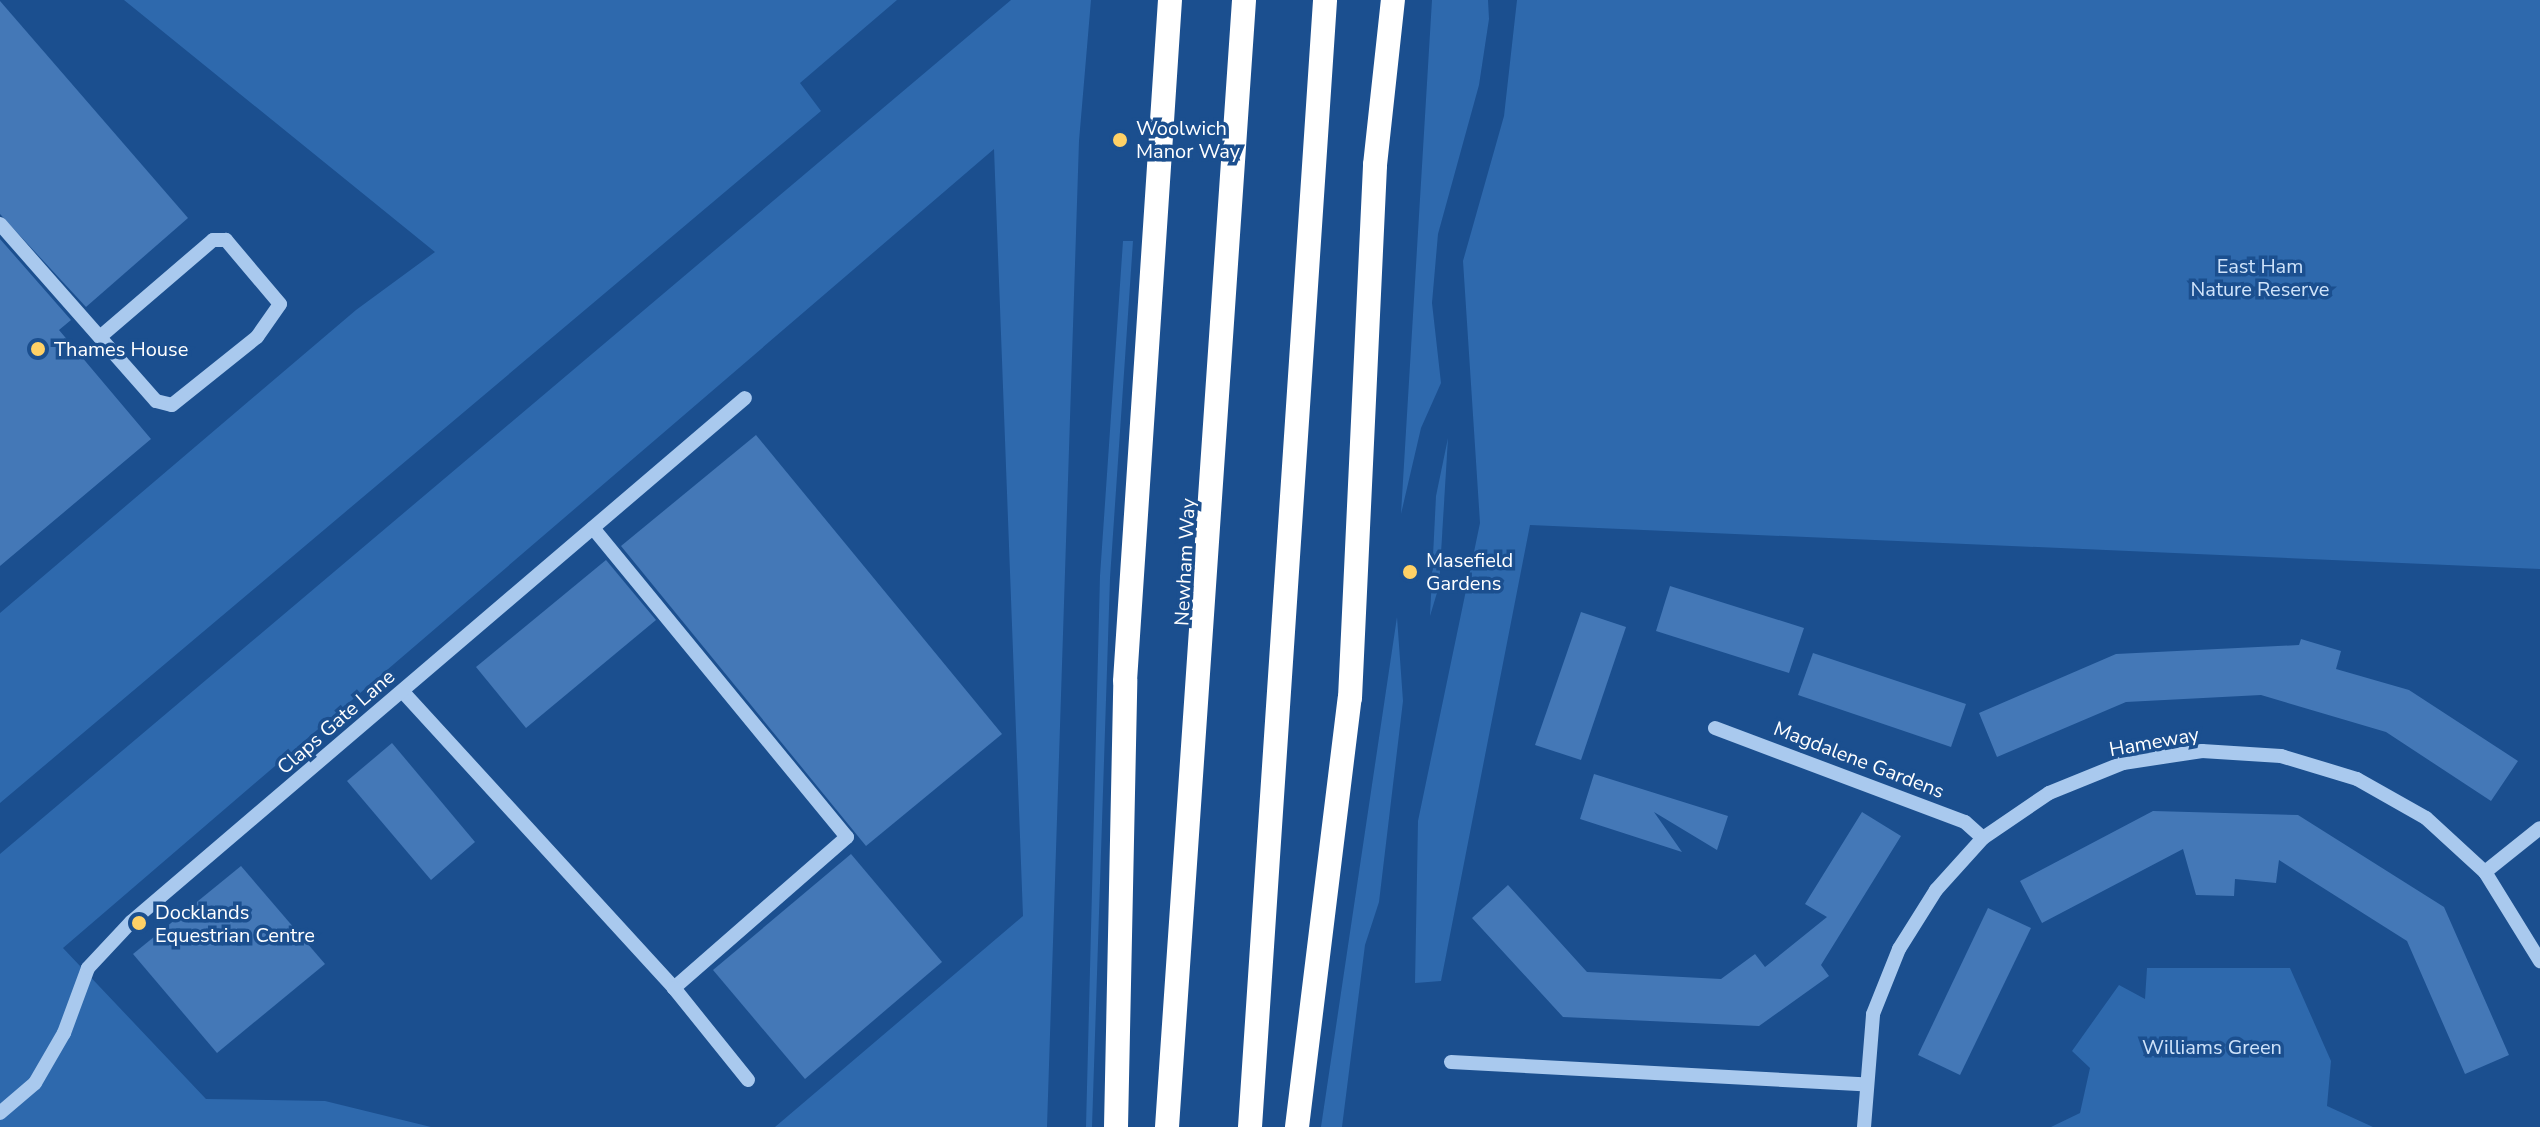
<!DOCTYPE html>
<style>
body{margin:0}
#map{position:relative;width:2540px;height:1127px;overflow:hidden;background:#1b4f8f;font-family:"Nunito Sans",sans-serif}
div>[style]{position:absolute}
.green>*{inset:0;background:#2e69ad}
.building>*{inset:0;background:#4478b7}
.minor>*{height:14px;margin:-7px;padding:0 7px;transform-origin:7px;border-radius:7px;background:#a9c9ee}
.highway>*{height:24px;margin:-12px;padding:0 12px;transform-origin:12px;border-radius:12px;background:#fff}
.dots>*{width:22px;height:22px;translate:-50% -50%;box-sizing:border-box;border:4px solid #1b4f8f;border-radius:50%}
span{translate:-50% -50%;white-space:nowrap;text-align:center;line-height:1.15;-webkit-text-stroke:7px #1b4f8f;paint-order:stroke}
.poi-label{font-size:20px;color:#fff}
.left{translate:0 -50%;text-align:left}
.park-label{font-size:20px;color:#cfe3fa}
.street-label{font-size:20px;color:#fff}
</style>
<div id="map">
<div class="green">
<i style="clip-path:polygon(124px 0,897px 0,800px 83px,821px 111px,0 803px,0 613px,356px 310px,435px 252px)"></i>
<i style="clip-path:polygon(1011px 0,1091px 0,1079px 141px,1047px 1127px,775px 1127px,1023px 916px,994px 149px,63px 948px,206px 1099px,325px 1101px,431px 1127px,0 1127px,0 854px)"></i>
<i style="clip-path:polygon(1432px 0,1488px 0,1489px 19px,1479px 85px,1438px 234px,1432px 303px,1441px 383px,1421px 428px,1401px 514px)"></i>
<i style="clip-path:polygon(1517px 0,2540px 0,2540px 569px,1530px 525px,1441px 981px,1415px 983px,1418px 821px,1480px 523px,1463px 261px,1504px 116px)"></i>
<i style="clip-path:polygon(1123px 241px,1133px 241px,1110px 578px,1092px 1127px,1086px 1127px,1100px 576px)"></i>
<i style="clip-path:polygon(1448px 438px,1439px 586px,1430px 616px,1436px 496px)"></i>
<i style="clip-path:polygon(1397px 617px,1403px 701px,1379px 902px,1365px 945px,1342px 1127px,1321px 1127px)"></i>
<i style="clip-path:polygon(2147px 968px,2290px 968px,2331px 1061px,2327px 1106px,2373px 1127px,2051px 1127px,2080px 1113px,2090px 1068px,2072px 1051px,2119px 985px,2145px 999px)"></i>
</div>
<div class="building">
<i style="clip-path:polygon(0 1px,188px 218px,86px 307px,0 214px)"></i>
<i style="clip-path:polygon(0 239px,71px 320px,59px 330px,151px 439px,0 566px)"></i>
<i style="clip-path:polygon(756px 435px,1002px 734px,866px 846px,621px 546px)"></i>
<i style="clip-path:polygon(606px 560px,656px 620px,526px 728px,476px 667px)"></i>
<i style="clip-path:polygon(1670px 586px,1804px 628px,1789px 673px,1656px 631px)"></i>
<i style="clip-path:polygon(1581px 612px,1626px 627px,1581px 760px,1535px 745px)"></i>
<i style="clip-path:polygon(2301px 639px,2341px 651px,2336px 669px,2409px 690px,2518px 761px,2491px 801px,2386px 732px,2261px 695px,2126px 702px,1997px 757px,1979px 713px,2116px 654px,2299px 645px)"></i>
<i style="clip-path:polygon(1813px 653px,1966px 704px,1951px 747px,1798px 695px)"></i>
<i style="clip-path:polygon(392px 743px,475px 842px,431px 880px,347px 781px)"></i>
<i style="clip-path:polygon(1594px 774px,1728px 816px,1717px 850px,1654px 812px,1682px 852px,1580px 819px)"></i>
<i style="clip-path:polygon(2153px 811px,2298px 815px,2444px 907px,2509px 1055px,2465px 1074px,2407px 941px,2279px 860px,2276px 883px,2235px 879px,2234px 896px,2196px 895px,2183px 849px,2042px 923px,2020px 881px)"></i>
<i style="clip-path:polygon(1862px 812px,1901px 836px,1821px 965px,1829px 976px,1759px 1026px,1563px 1017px,1472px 918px,1508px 885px,1587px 972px,1721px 979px,1755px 954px,1765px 967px,1827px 917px,1805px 904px)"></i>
<i style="clip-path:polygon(851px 854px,942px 962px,805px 1079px,713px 970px)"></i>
<i style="clip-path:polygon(241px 866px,325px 964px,217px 1053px,133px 954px)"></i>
<i style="clip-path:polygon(1988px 908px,2031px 928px,1960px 1075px,1918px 1055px)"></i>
</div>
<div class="minor">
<i style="left:0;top:224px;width:236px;rotate:48.6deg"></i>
<i style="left:156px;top:401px;width:16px;rotate:14deg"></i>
<i style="left:172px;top:405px;width:109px;rotate:-38.7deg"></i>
<i style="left:257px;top:337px;width:40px;rotate:-55.1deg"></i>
<i style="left:280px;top:304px;width:84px;rotate:-130.2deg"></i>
<i style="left:226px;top:240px;width:13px;rotate:180deg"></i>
<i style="left:213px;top:240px;width:149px;rotate:139.4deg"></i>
<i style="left:593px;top:528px;width:400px;rotate:50.6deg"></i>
<i style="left:847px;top:837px;width:230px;rotate:138.9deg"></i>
<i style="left:403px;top:692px;width:401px;rotate:47.5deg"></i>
<i style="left:674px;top:988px;width:118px;rotate:51.2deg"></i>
<i style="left:1715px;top:728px;width:267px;rotate:20.6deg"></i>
<i style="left:1965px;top:822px;width:24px;rotate:42deg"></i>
<i style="left:2485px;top:872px;width:70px;rotate:-38.7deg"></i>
<i style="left:1451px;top:1062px;width:412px;rotate:3.1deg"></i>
<i style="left:0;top:1113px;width:46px;rotate:-40.6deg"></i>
<i style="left:35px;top:1083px;width:58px;rotate:-59.9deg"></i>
<i style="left:64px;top:1033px;width:69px;rotate:-69.7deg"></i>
<i style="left:88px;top:968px;width:63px;rotate:-46.9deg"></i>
<i style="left:131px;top:922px;width:807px;rotate:-40.48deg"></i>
<i style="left:1864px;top:1127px;width:113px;rotate:-85.4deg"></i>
<i style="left:1873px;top:1014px;width:70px;rotate:-68.2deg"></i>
<i style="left:1899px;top:949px;width:70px;rotate:-57.9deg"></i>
<i style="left:1936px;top:890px;width:70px;rotate:-47.9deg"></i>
<i style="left:1983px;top:838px;width:80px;rotate:-34.3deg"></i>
<i style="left:2049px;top:793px;width:80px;rotate:-22.1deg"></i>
<i style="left:2123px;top:763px;width:80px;rotate:-8.6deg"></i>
<i style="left:2202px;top:751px;width:79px;rotate:3.6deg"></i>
<i style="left:2281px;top:756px;width:79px;rotate:16.8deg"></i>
<i style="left:2357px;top:779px;width:79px;rotate:29.5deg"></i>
<i style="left:2426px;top:818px;width:80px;rotate:42.5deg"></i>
<i style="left:2485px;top:872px;width:105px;rotate:58.3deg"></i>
</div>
<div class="highway">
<i style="left:1116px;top:1127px;width:446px;rotate:-88.8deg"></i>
<i style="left:1125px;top:681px;width:682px;rotate:-86.22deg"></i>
<i style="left:1167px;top:1127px;width:1130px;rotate:-86.09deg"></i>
<i style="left:1250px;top:1127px;width:1129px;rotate:-86.19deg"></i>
<i style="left:1297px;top:1127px;width:432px;rotate:-83deg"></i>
<i style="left:1350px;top:698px;width:534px;rotate:-87.31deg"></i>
<i style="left:1375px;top:165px;width:166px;rotate:-83.8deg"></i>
</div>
<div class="dots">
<i style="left:1120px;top:140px;background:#ffd166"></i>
<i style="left:38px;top:349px;background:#ffd166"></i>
<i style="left:1410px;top:572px;background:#ffd166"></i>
<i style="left:139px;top:923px;background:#ffd166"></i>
</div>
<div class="poi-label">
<span class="left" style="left:1136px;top:140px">Woolwich<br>Manor Way</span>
<span class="left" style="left:54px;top:349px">Thames House</span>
<span class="left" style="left:1426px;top:572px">Masefield<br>Gardens</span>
<span class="left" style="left:155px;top:924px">Docklands<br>Equestrian Centre</span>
</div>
<div class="park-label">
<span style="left:2260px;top:278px">East Ham<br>Nature Reserve</span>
<span style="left:2212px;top:1047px">Williams Green</span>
</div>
<div class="street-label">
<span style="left:1185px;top:562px;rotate:-87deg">Newham Way</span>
<span style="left:336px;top:722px;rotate:-41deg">Claps Gate Lane</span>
<span style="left:2154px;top:742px;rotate:-10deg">Hameway</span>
<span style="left:1859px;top:760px;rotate:21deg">Magdalene Gardens</span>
</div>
</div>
